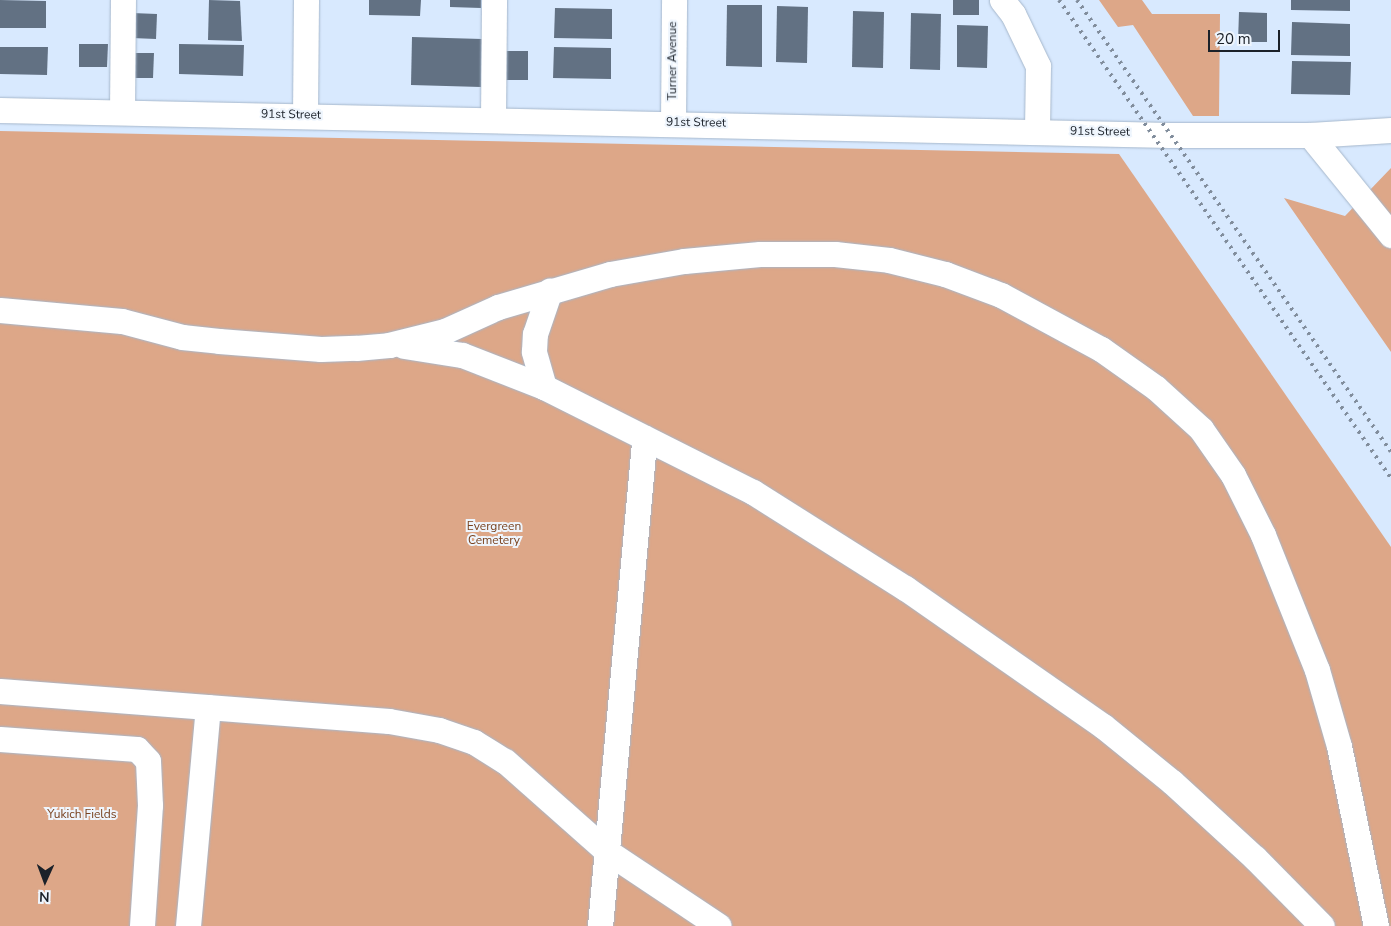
<!DOCTYPE html>
<style>
body{margin:0}
#map{position:relative;width:1391px;height:926px;overflow:hidden;background:#d8e9fe;font-family:"Nunito Sans",sans-serif}
div>[style]{position:absolute}
.green>*{inset:0;background:#dda788}
.building>*{inset:0;background:#627183}
.roads{filter:drop-shadow(0 0 1px #a6b7cb) drop-shadow(0 0 1px #a6b7cb)}
.minor>*{height:25px;margin:-12.5px;padding:0 12.5px;transform-origin:12.5px;border-radius:12.5px;background:#fff}
.rail>*{height:4px;margin-top:-2px;transform-origin:0;background:repeating-linear-gradient(90deg,#818d9c 0 2.5px,transparent 0 7.5px)}
span{translate:-50% -50%;white-space:nowrap;text-align:center;line-height:1.15;-webkit-text-stroke:4px #eef5fd;paint-order:stroke}
.street-label{font-size:12px;color:#1b2129}
.park-label{font-size:12px;color:#79421f}
.north{position:absolute;left:20px;top:856px;width:50px;height:50px;-webkit-text-stroke:4px #eef5fd;paint-order:stroke;rotate:182deg;font-size:14px;font-weight:700;line-height:20px;text-align:center;color:#1b2129}
.north::after{content:'';display:block;margin:auto;width:18px;height:22px;background:#1b2129;clip-path:polygon(50% 0,100% 100%,50% 72%,0 100%)}
.scale{position:absolute;left:1208px;top:30px;width:72px;height:22px;box-sizing:border-box;border:2px solid #1b2129;border-top:0;padding-left:6px;font-size:15px;line-height:18px;white-space:nowrap;color:#1b2129;-webkit-text-stroke:4px #eef5fd;paint-order:stroke}
</style>
<div id="map">
<div class="green">
<i style="clip-path:polygon(1099px 0,1142px 0,1152px 14px,1220px 14px,1219px 116px,1193px 116px,1133px 25px,1118px 27px)"></i>
<i style="clip-path:polygon(0 131px,1119px 154px,1391px 547px,1391px 926px,0 926px)"></i>
<i style="clip-path:polygon(1391px 168px,1391px 352px,1284px 198px,1345px 216px)"></i>
</div>
<div class="building">
<i style="clip-path:polygon(0 0,46px 1px,46px 28px,0 28px)"></i>
<i style="clip-path:polygon(209px 0,240px 1px,242px 41px,208px 40px)"></i>
<i style="clip-path:polygon(369px 0,421px 0,420px 16px,369px 15px)"></i>
<i style="clip-path:polygon(450px 0,481px 0,481px 8px,450px 7px)"></i>
<i style="clip-path:polygon(953px 0,979px 0,979px 15px,953px 15px)"></i>
<i style="clip-path:polygon(1291px 0,1350px 0,1350px 11px,1291px 10px)"></i>
<i style="clip-path:polygon(727px 5px,762px 5px,762px 67px,726px 66px)"></i>
<i style="clip-path:polygon(777px 6px,808px 7px,807px 63px,776px 62px)"></i>
<i style="clip-path:polygon(555px 8px,612px 9px,612px 39px,554px 38px)"></i>
<i style="clip-path:polygon(853px 11px,884px 12px,883px 68px,852px 67px)"></i>
<i style="clip-path:polygon(1239px 12px,1267px 13px,1267px 42px,1238px 42px)"></i>
<i style="clip-path:polygon(132px 13px,157px 14px,156px 39px,132px 38px)"></i>
<i style="clip-path:polygon(911px 13px,941px 14px,940px 70px,910px 69px)"></i>
<i style="clip-path:polygon(1292px 22px,1350px 24px,1350px 56px,1291px 55px)"></i>
<i style="clip-path:polygon(957px 25px,988px 26px,987px 68px,957px 67px)"></i>
<i style="clip-path:polygon(412px 37px,482px 39px,481px 87px,411px 85px)"></i>
<i style="clip-path:polygon(79px 44px,108px 44px,107px 67px,79px 67px)"></i>
<i style="clip-path:polygon(179px 44px,244px 45px,243px 76px,179px 74px)"></i>
<i style="clip-path:polygon(0 47px,48px 47px,47px 75px,0 74px)"></i>
<i style="clip-path:polygon(554px 47px,611px 48px,611px 79px,553px 78px)"></i>
<i style="clip-path:polygon(504px 51px,528px 51px,528px 80px,504px 80px)"></i>
<i style="clip-path:polygon(131px 53px,154px 53px,153px 78px,130px 78px)"></i>
<i style="clip-path:polygon(1292px 61px,1351px 62px,1350px 95px,1291px 94px)"></i>
</div>
<div class="roads">
<div class="minor">
<i style="left:1002px;top:0;width:18px;rotate:52deg"></i>
<i style="left:1013px;top:14px;width:58px;rotate:64.3deg"></i>
<i style="left:1038px;top:66px;width:65px;rotate:90.9deg"></i>
<i style="left:0;top:110px;width:1170px;rotate:1.22deg"></i>
<i style="left:1170px;top:135px;width:140px"></i>
<i style="left:1310px;top:135px;width:81px;rotate:-3.5deg"></i>
<i style="left:122px;top:112px;width:112px;rotate:-89.5deg"></i>
<i style="left:305px;top:115px;width:115px;rotate:-89.5deg"></i>
<i style="left:493px;top:119px;width:119px;rotate:-89.5deg"></i>
<i style="left:673px;top:122px;width:122px;rotate:-89.5deg"></i>
<i style="left:1310px;top:135px;width:129px;rotate:51deg"></i>
<i style="left:0;top:310px;width:122px;rotate:5.2deg"></i>
<i style="left:122px;top:321px;width:62px;rotate:14.9deg"></i>
<i style="left:182px;top:337px;width:37px;rotate:6deg"></i>
<i style="left:219px;top:341px;width:102px;rotate:4.5deg"></i>
<i style="left:321px;top:349px;width:35px;rotate:-2deg"></i>
<i style="left:356px;top:348px;width:33px;rotate:-5deg"></i>
<i style="left:389px;top:345px;width:58px;rotate:-14deg"></i>
<i style="left:445px;top:331px;width:58px;rotate:-24.4deg"></i>
<i style="left:498px;top:307px;width:117px;rotate:-16.4deg"></i>
<i style="left:610px;top:274px;width:75px;rotate:-10deg"></i>
<i style="left:684px;top:261px;width:76px;rotate:-5.3deg"></i>
<i style="left:760px;top:254px;width:75px"></i>
<i style="left:835px;top:254px;width:54px;rotate:6.3deg"></i>
<i style="left:889px;top:260px;width:58px;rotate:14deg"></i>
<i style="left:945px;top:274px;width:60px;rotate:20.6deg"></i>
<i style="left:1001px;top:295px;width:114px;rotate:28.4deg"></i>
<i style="left:1101px;top:349px;width:67px;rotate:35.3deg"></i>
<i style="left:1156px;top:388px;width:61px;rotate:42.3deg"></i>
<i style="left:1201px;top:429px;width:56px;rotate:55.2deg"></i>
<i style="left:1233px;top:475px;width:67px;rotate:63.4deg"></i>
<i style="left:1263px;top:535px;width:145px;rotate:68.2deg"></i>
<i style="left:1317px;top:670px;width:79px;rotate:73.9deg"></i>
<i style="left:1339px;top:746px;width:184px;rotate:78.4deg"></i>
<i style="left:404px;top:346px;width:59px;rotate:8.8deg"></i>
<i style="left:462px;top:355px;width:88px;rotate:21.3deg"></i>
<i style="left:544px;top:387px;width:234px;rotate:26.7deg"></i>
<i style="left:753px;top:492px;width:180px;rotate:32.3deg"></i>
<i style="left:905px;top:588px;width:241px;rotate:34.9deg"></i>
<i style="left:1103px;top:726px;width:89px;rotate:39.1deg"></i>
<i style="left:1172px;top:782px;width:113px;rotate:42.5deg"></i>
<i style="left:1255px;top:858px;width:95px;rotate:45.4deg"></i>
<i style="left:544px;top:387px;width:37px;rotate:-106deg"></i>
<i style="left:534px;top:351px;width:17px;rotate:-87deg"></i>
<i style="left:535px;top:334px;width:46px;rotate:-71.2deg"></i>
<i style="left:0;top:691px;width:390px;rotate:4.4deg"></i>
<i style="left:389px;top:721px;width:51px;rotate:10.2deg"></i>
<i style="left:439px;top:730px;width:37px;rotate:19deg"></i>
<i style="left:474px;top:742px;width:36px;rotate:32deg"></i>
<i style="left:505px;top:761px;width:137px;rotate:41.5deg"></i>
<i style="left:608px;top:852px;width:133px;rotate:33.7deg"></i>
<i style="left:0;top:739px;width:137px;rotate:4.2deg"></i>
<i style="left:137px;top:749px;width:16px;rotate:47deg"></i>
<i style="left:148px;top:761px;width:44px;rotate:87.4deg"></i>
<i style="left:150px;top:805px;width:121px;rotate:93.8deg"></i>
<i style="left:188px;top:926px;width:220px;rotate:-84.8deg"></i>
<i style="left:600px;top:926px;width:490px;rotate:-84.8deg"></i>
</div>
</div>
<div class="rail">
<i style="left:1059px;top:0;width:582px;rotate:55.22deg"></i>
<i style="left:1077px;top:0;width:550px;rotate:55.21deg"></i>
</div>
<div class="street-label">
<span style="left:673px;top:61px;rotate:-90deg">Turner Avenue</span>
<span style="left:291px;top:115px;rotate:1deg">91st Street</span>
<span style="left:696px;top:123px;rotate:1deg">91st Street</span>
<span style="left:1100px;top:132px;rotate:1deg">91st Street</span>
</div>
<div class="park-label">
<span style="left:494px;top:534px">Evergreen<br>Cemetery</span>
<span style="left:82px;top:815px">Yukich Fields</span>
</div>
<div class="north">N</div>
<div class="scale">20 m</div>
</div>
